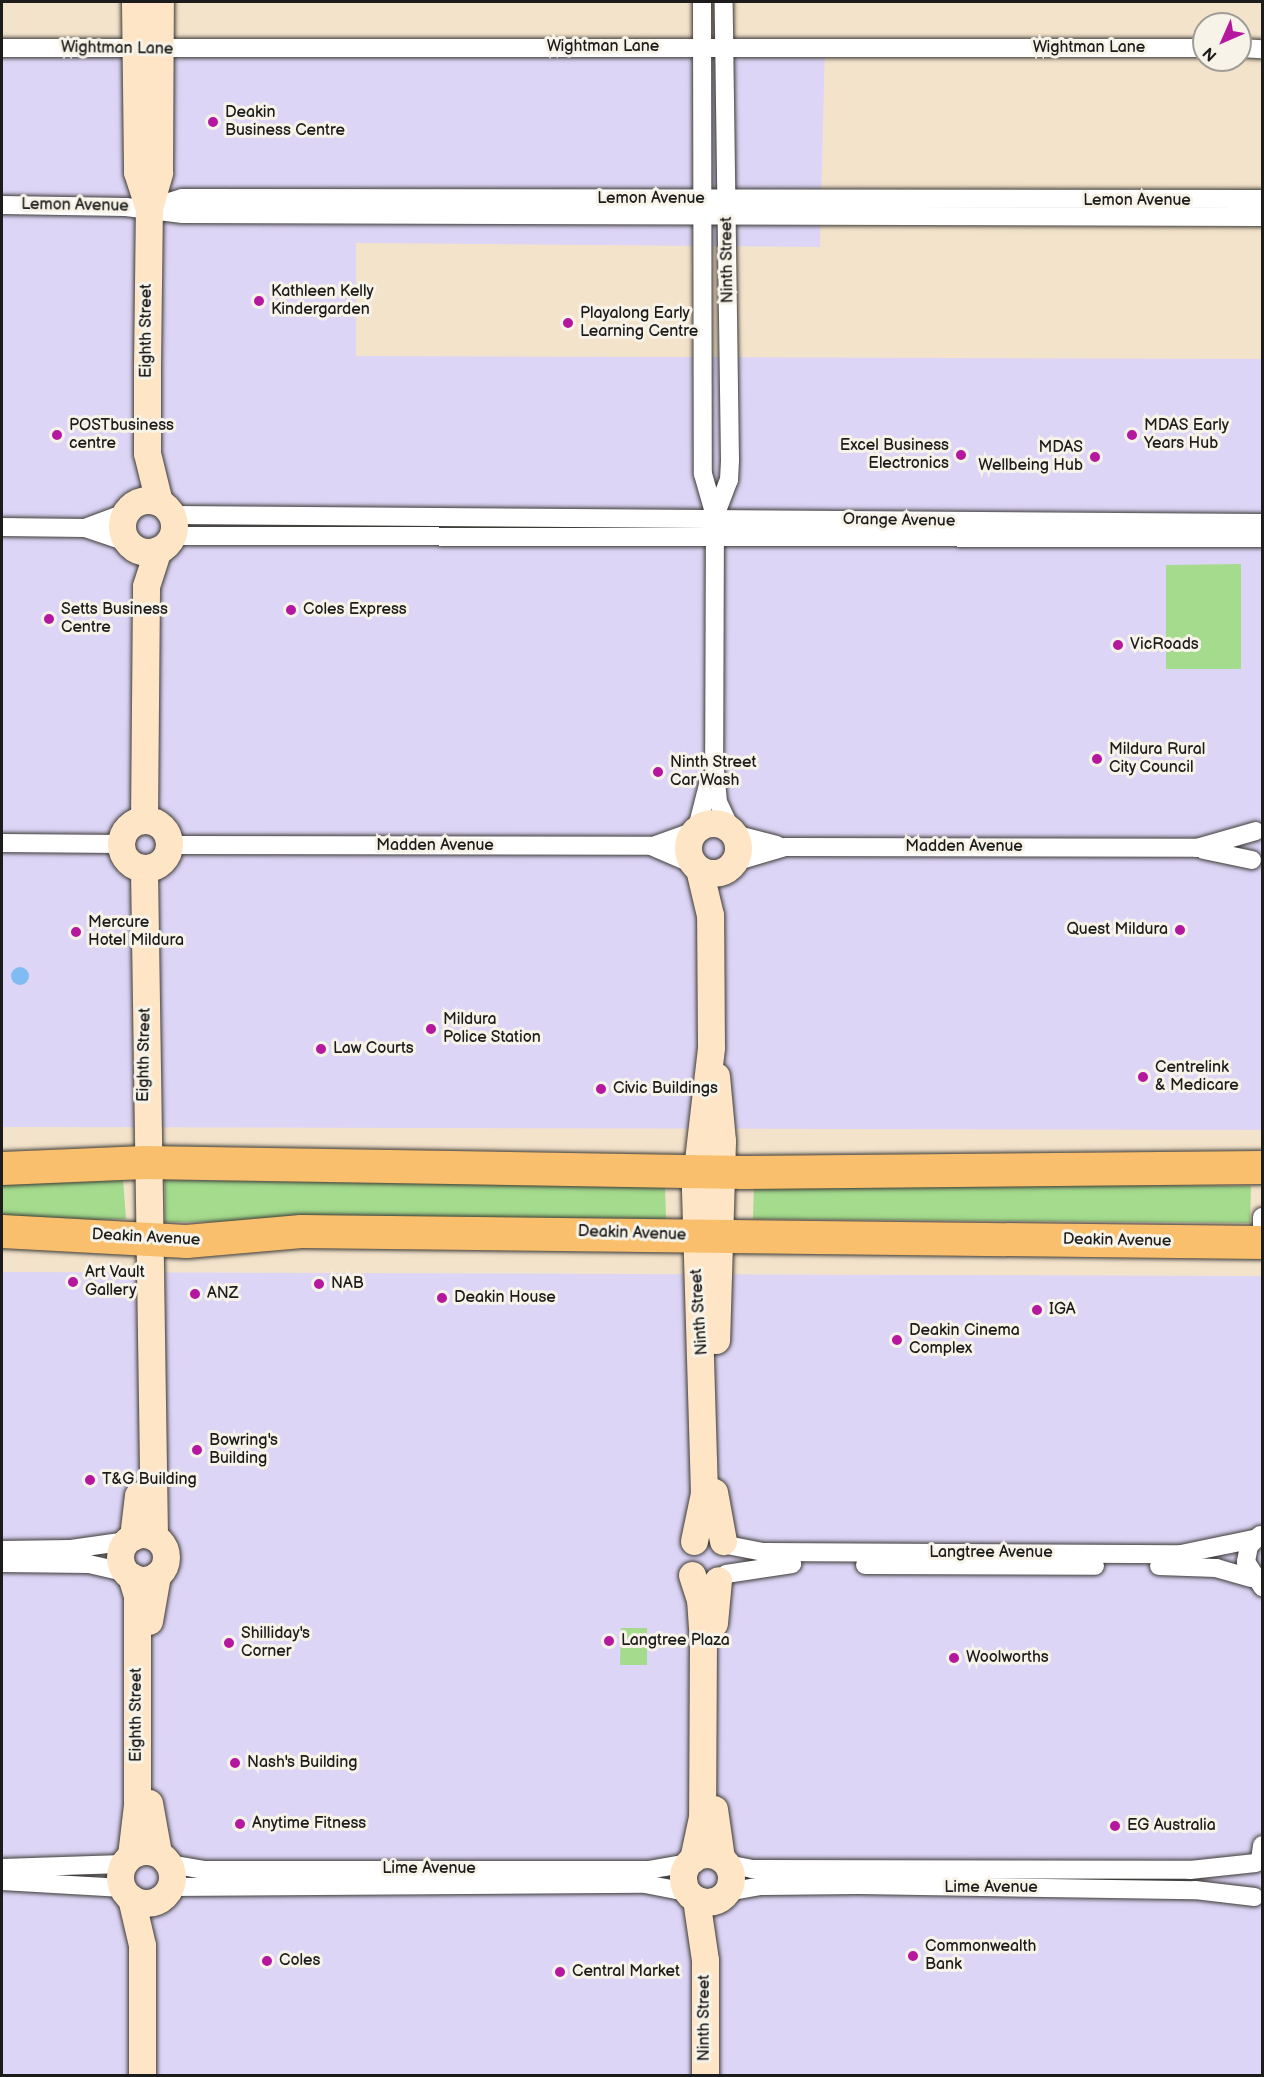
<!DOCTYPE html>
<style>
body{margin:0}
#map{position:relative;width:1264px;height:2077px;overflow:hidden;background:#f4e3cb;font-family:"Balsamiq Sans",sans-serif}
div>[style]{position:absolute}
.built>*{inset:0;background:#ddd5f6}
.green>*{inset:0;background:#a4db8d}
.water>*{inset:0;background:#80bbf2}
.round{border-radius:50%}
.roads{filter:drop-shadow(0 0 2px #3c3a36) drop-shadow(0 0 2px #3c3a36)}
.street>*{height:18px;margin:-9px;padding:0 9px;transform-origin:9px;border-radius:9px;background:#fff}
.secondary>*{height:27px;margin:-13.5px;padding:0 13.5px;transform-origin:13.5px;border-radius:13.5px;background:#fde5c5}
.secondary>.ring{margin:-13.5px;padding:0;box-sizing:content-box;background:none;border:27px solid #fde5c5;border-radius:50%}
.highway>*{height:33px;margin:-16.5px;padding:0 16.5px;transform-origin:16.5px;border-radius:16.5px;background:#f9bf6d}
.dots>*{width:16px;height:16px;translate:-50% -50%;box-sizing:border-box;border:3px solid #f7f3e8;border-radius:50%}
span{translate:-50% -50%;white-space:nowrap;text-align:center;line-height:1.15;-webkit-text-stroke:6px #f7f3e8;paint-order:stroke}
.street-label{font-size:16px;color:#1c1c1c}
.poi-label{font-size:16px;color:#1c1c1c}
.left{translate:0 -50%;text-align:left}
.right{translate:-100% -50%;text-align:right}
.frame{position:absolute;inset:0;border:3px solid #1c1c1c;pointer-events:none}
.north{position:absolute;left:1192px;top:12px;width:60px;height:60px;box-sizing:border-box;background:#f7f3e8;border:2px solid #9f9d96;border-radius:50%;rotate:225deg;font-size:16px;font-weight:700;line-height:24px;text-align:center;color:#1c1c1c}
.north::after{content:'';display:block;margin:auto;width:21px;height:27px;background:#b5179e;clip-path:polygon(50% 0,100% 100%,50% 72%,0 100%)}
</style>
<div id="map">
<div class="built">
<i style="clip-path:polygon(825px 42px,820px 247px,356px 243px,356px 356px,1262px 359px,1262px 1130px,2px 1127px,2px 51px)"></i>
<i style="clip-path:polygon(2px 1272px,1262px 1276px,1262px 2075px,2px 2076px)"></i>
</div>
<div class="green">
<i style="clip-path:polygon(1241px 564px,1241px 669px,1166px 669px,1166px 565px)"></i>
<i style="clip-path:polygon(2px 1180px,123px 1180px,126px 1219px,2px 1222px)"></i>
<i style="clip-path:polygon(165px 1180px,665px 1187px,666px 1219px,165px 1222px)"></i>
<i style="clip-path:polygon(754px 1183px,1251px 1186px,1250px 1223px,753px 1219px)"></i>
<i style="clip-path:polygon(621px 1628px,647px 1628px,647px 1665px,620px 1665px)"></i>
</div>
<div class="water">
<i class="round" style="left:11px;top:967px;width:18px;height:18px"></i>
</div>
<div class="roads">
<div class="street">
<i style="left:702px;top:2px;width:472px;rotate:89.9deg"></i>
<i style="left:703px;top:474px;width:44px;rotate:74.1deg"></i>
<i style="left:715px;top:516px;width:243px;rotate:90.2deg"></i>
<i style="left:714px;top:759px;width:43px;rotate:84.7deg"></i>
<i style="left:718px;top:802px;width:33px;rotate:65deg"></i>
<i style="left:2px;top:48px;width:1202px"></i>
<i style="left:1240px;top:48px;width:22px;rotate:3deg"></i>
<i style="left:2px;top:205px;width:124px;rotate:0.9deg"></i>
<i style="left:126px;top:207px;width:57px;rotate:7deg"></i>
<i style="left:183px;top:214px;width:1079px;rotate:0.16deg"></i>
<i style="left:153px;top:207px;width:30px;rotate:-17deg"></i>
<i style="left:182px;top:198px;width:1080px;rotate:0.05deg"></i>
<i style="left:172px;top:515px;width:1090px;rotate:0.42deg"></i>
<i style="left:715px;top:516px;width:39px;rotate:-69deg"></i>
<i style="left:729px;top:480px;width:20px;rotate:-87deg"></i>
<i style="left:730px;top:460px;width:458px;rotate:-90.8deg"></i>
<i style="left:2px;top:527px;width:83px;rotate:0.7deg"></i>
<i style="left:85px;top:528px;width:44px;rotate:18.4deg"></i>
<i style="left:85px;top:528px;width:43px;rotate:-20.6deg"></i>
<i style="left:172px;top:536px;width:1090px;rotate:0.11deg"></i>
<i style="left:697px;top:828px;width:49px;rotate:-75.7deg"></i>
<i style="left:734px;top:834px;width:44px;rotate:14.3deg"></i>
<i style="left:2px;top:843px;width:119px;rotate:0.5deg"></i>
<i style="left:170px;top:845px;width:481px;rotate:0.1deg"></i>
<i style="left:651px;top:846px;width:48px;rotate:23.4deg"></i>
<i style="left:653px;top:846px;width:45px;rotate:-19.7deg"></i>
<i style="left:1204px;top:850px;width:49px;rotate:11.8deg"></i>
<i style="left:734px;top:862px;width:53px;rotate:-16.4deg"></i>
<i style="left:785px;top:847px;width:412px;rotate:0.1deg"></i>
<i style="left:1197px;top:848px;width:61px;rotate:-16.1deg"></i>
<i style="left:1262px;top:1248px;width:31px;rotate:-90deg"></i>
<i style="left:1260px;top:1535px;width:16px;rotate:135deg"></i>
<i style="left:1249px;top:1546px;width:16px;rotate:101deg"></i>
<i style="left:1246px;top:1562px;width:30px;rotate:57deg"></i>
<i style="left:727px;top:1545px;width:38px;rotate:11deg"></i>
<i style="left:764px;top:1552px;width:417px;rotate:0.3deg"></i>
<i style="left:1181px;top:1554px;width:75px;rotate:-11.6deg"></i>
<i style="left:2px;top:1550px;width:69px;rotate:-0.8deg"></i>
<i style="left:71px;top:1549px;width:57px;rotate:-8.1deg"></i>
<i style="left:2px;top:1563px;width:87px;rotate:0.7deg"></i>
<i style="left:89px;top:1564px;width:39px;rotate:13deg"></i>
<i style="left:865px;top:1565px;width:230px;rotate:0.2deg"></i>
<i style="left:1159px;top:1566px;width:57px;rotate:2deg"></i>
<i style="left:1216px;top:1568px;width:36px;rotate:16deg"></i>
<i style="left:726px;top:1574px;width:67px;rotate:-8.6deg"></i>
<i style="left:1260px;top:1860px;width:15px;rotate:-82deg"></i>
<i style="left:170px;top:1864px;width:34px;rotate:10deg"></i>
<i style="left:203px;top:1870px;width:445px"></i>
<i style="left:648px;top:1870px;width:42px;rotate:-9.7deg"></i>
<i style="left:727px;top:1864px;width:25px;rotate:11deg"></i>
<i style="left:752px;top:1869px;width:438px;rotate:0.1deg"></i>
<i style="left:1190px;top:1870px;width:66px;rotate:-6.1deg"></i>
<i style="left:2px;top:1868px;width:121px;rotate:-1.9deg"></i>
<i style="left:2px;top:1881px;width:121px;rotate:3.3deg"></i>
<i style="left:171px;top:1887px;width:474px;rotate:-0.4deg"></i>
<i style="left:645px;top:1884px;width:43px;rotate:10.8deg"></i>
<i style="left:727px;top:1892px;width:36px;rotate:-10deg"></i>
<i style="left:762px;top:1886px;width:96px;rotate:-0.6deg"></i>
<i style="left:858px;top:1885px;width:337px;rotate:0.9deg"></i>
<i style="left:1195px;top:1890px;width:60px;rotate:6.7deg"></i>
</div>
<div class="secondary">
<i style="left:135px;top:2px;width:170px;rotate:89.3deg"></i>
<i style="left:137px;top:172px;width:38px;rotate:72deg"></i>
<i class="ring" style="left:122px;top:500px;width:25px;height:25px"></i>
<i style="left:159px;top:502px;width:50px;rotate:-103.8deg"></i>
<i style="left:147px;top:453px;width:87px;rotate:-90deg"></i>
<i style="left:147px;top:366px;width:158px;rotate:-89.3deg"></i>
<i style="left:149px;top:208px;width:37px;rotate:-74deg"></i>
<i style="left:159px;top:172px;width:170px;rotate:-89.7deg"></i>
<i class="ring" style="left:121px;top:820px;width:21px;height:21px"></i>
<i style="left:144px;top:820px;width:234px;rotate:-89.5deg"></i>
<i style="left:146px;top:586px;width:38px;rotate:-72deg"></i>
<i class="ring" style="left:688px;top:823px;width:23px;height:23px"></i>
<i style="left:144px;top:869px;width:668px;rotate:89.14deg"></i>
<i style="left:716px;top:1076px;width:65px;rotate:84.7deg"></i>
<i style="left:722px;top:1141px;width:199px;rotate:91.7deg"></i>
<i style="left:714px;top:1492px;width:50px;rotate:79.6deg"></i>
<i class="ring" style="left:120px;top:1534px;width:19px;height:19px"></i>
<i style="left:133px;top:1537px;width:42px;rotate:-83.2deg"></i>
<i style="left:694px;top:1541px;width:49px;rotate:-78.2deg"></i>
<i style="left:704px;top:1493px;width:307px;rotate:-91.7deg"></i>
<i style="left:695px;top:1186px;width:140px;rotate:-83.4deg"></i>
<i style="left:711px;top:1047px;width:132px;rotate:-90.4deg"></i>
<i style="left:710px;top:915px;width:47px;rotate:-103.4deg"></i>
<i style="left:692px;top:1575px;width:25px;rotate:72deg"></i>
<i style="left:700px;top:1599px;width:39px;rotate:86deg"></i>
<i style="left:703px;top:1638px;width:179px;rotate:90.3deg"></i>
<i style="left:702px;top:1817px;width:43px;rotate:102.1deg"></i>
<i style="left:131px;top:1576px;width:21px;rotate:73deg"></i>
<i style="left:137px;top:1596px;width:209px;rotate:90deg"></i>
<i style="left:137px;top:1805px;width:50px;rotate:96.8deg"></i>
<i style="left:149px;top:1621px;width:47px;rotate:-80.1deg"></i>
<i style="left:714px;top:1623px;width:43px;rotate:-84.7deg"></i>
<i style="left:149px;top:1803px;width:51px;rotate:79.8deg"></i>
<i style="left:714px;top:1809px;width:49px;rotate:81.9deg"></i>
<i class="ring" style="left:120px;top:1851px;width:25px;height:25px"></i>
<i class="ring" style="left:683px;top:1854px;width:21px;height:21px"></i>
<i style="left:131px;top:1898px;width:48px;rotate:76.8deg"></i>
<i style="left:142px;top:1945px;width:131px;rotate:90deg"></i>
<i style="left:696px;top:1899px;width:62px;rotate:81.6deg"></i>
<i style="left:705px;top:1960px;width:116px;rotate:90deg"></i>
</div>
<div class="highway">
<i style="left:2px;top:1168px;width:142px;rotate:-2.4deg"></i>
<i style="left:144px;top:1162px;width:600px;rotate:0.95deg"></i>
<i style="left:744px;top:1172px;width:518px;rotate:-0.55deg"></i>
<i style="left:2px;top:1231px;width:184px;rotate:3.1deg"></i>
<i style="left:186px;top:1241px;width:115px;rotate:-5deg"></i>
<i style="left:301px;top:1231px;width:961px;rotate:0.66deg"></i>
</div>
</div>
<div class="dots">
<i style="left:213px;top:122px;background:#b5179e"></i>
<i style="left:259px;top:301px;background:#b5179e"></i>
<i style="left:568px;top:323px;background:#b5179e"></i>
<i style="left:57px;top:435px;background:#b5179e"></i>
<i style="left:1132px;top:435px;background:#b5179e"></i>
<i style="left:961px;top:455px;background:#b5179e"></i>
<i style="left:1095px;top:457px;background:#b5179e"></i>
<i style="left:291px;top:610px;background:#b5179e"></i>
<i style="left:49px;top:619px;background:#b5179e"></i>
<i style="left:1118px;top:645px;background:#b5179e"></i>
<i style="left:1097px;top:759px;background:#b5179e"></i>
<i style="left:658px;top:772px;background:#b5179e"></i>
<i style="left:1180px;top:930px;background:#b5179e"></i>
<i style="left:76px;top:932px;background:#b5179e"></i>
<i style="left:431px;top:1029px;background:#b5179e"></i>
<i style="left:321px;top:1049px;background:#b5179e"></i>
<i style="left:1143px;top:1077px;background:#b5179e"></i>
<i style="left:601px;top:1089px;background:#b5179e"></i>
<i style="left:73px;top:1282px;background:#b5179e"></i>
<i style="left:319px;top:1284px;background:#b5179e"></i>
<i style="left:195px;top:1294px;background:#b5179e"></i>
<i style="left:442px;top:1298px;background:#b5179e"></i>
<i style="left:1037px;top:1310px;background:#b5179e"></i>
<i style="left:897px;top:1340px;background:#b5179e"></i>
<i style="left:197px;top:1450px;background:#b5179e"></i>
<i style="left:90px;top:1480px;background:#b5179e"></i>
<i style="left:609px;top:1641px;background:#b5179e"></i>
<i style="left:229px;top:1643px;background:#b5179e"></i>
<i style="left:954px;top:1658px;background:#b5179e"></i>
<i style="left:235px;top:1763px;background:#b5179e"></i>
<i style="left:240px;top:1824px;background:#b5179e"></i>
<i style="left:1115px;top:1826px;background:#b5179e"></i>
<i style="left:913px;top:1956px;background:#b5179e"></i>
<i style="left:267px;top:1961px;background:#b5179e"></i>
<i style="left:560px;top:1972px;background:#b5179e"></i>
</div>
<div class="street-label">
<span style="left:603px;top:47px">Wightman Lane</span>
<span style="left:1089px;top:48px">Wightman Lane</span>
<span style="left:117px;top:49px;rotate:1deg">Wightman Lane</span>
<span style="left:651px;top:199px">Lemon Avenue</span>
<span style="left:1137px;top:201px">Lemon Avenue</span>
<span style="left:75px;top:206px;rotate:1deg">Lemon Avenue</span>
<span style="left:728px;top:260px;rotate:-91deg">Ninth Street</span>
<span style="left:147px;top:331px;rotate:-90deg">Eighth Street</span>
<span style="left:899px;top:521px;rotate:1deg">Orange Avenue</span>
<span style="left:435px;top:846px">Madden Avenue</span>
<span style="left:964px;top:847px">Madden Avenue</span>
<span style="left:145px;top:1055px;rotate:-89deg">Eighth Street</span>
<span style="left:632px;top:1234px;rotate:2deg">Deakin Avenue</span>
<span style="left:146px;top:1238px;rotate:3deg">Deakin Avenue</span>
<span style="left:1117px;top:1241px;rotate:1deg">Deakin Avenue</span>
<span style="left:700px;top:1312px;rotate:-94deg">Ninth Street</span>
<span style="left:991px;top:1553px">Langtree Avenue</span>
<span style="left:137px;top:1715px;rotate:-90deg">Eighth Street</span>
<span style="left:429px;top:1869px">Lime Avenue</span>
<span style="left:991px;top:1888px">Lime Avenue</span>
<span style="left:705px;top:2018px;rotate:-90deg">Ninth Street</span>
</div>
<div class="poi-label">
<span class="left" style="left:225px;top:122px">Deakin<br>Business Centre</span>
<span class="left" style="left:271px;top:301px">Kathleen Kelly<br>Kindergarden</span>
<span class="left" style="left:580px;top:323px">Playalong Early<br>Learning Centre</span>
<span class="left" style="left:69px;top:435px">POSTbusiness<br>centre</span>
<span class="left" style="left:1144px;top:435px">MDAS Early<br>Years Hub</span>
<span class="right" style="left:949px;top:455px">Excel Business<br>Electronics</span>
<span class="right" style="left:1083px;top:457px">MDAS<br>Wellbeing Hub</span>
<span class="left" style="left:61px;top:619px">Setts Business<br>Centre</span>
<span class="left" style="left:303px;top:610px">Coles Express</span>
<span class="left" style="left:1130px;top:645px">VicRoads</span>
<span class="left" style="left:1109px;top:759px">Mildura Rural<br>City Council</span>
<span class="left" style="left:670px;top:772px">Ninth Street<br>Car Wash</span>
<span class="left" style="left:88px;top:932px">Mercure<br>Hotel Mildura</span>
<span class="right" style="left:1168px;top:930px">Quest Mildura</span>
<span class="left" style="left:443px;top:1029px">Mildura<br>Police Station</span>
<span class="left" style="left:333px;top:1049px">Law Courts</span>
<span class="left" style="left:1155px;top:1077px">Centrelink<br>&amp; Medicare</span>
<span class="left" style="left:613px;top:1089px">Civic Buildings</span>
<span class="left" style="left:85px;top:1282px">Art Vault<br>Gallery</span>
<span class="left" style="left:331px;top:1284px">NAB</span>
<span class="left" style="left:207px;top:1294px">ANZ</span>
<span class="left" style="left:454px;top:1298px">Deakin House</span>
<span class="left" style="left:1049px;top:1310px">IGA</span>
<span class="left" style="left:909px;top:1340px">Deakin Cinema<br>Complex</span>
<span class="left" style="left:209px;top:1450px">Bowring's<br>Building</span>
<span class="left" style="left:102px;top:1480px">T&amp;G Building</span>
<span class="left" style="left:241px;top:1643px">Shilliday's<br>Corner</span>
<span class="left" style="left:621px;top:1641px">Langtree Plaza</span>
<span class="left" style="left:966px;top:1658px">Woolworths</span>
<span class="left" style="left:247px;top:1763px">Nash's Building</span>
<span class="left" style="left:252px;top:1824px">Anytime Fitness</span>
<span class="left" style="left:1127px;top:1826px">EG Australia</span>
<span class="left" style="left:925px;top:1956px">Commonwealth<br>Bank</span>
<span class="left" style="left:279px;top:1961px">Coles</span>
<span class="left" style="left:572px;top:1972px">Central Market</span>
</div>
<div class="frame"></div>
<div class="north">N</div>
</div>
